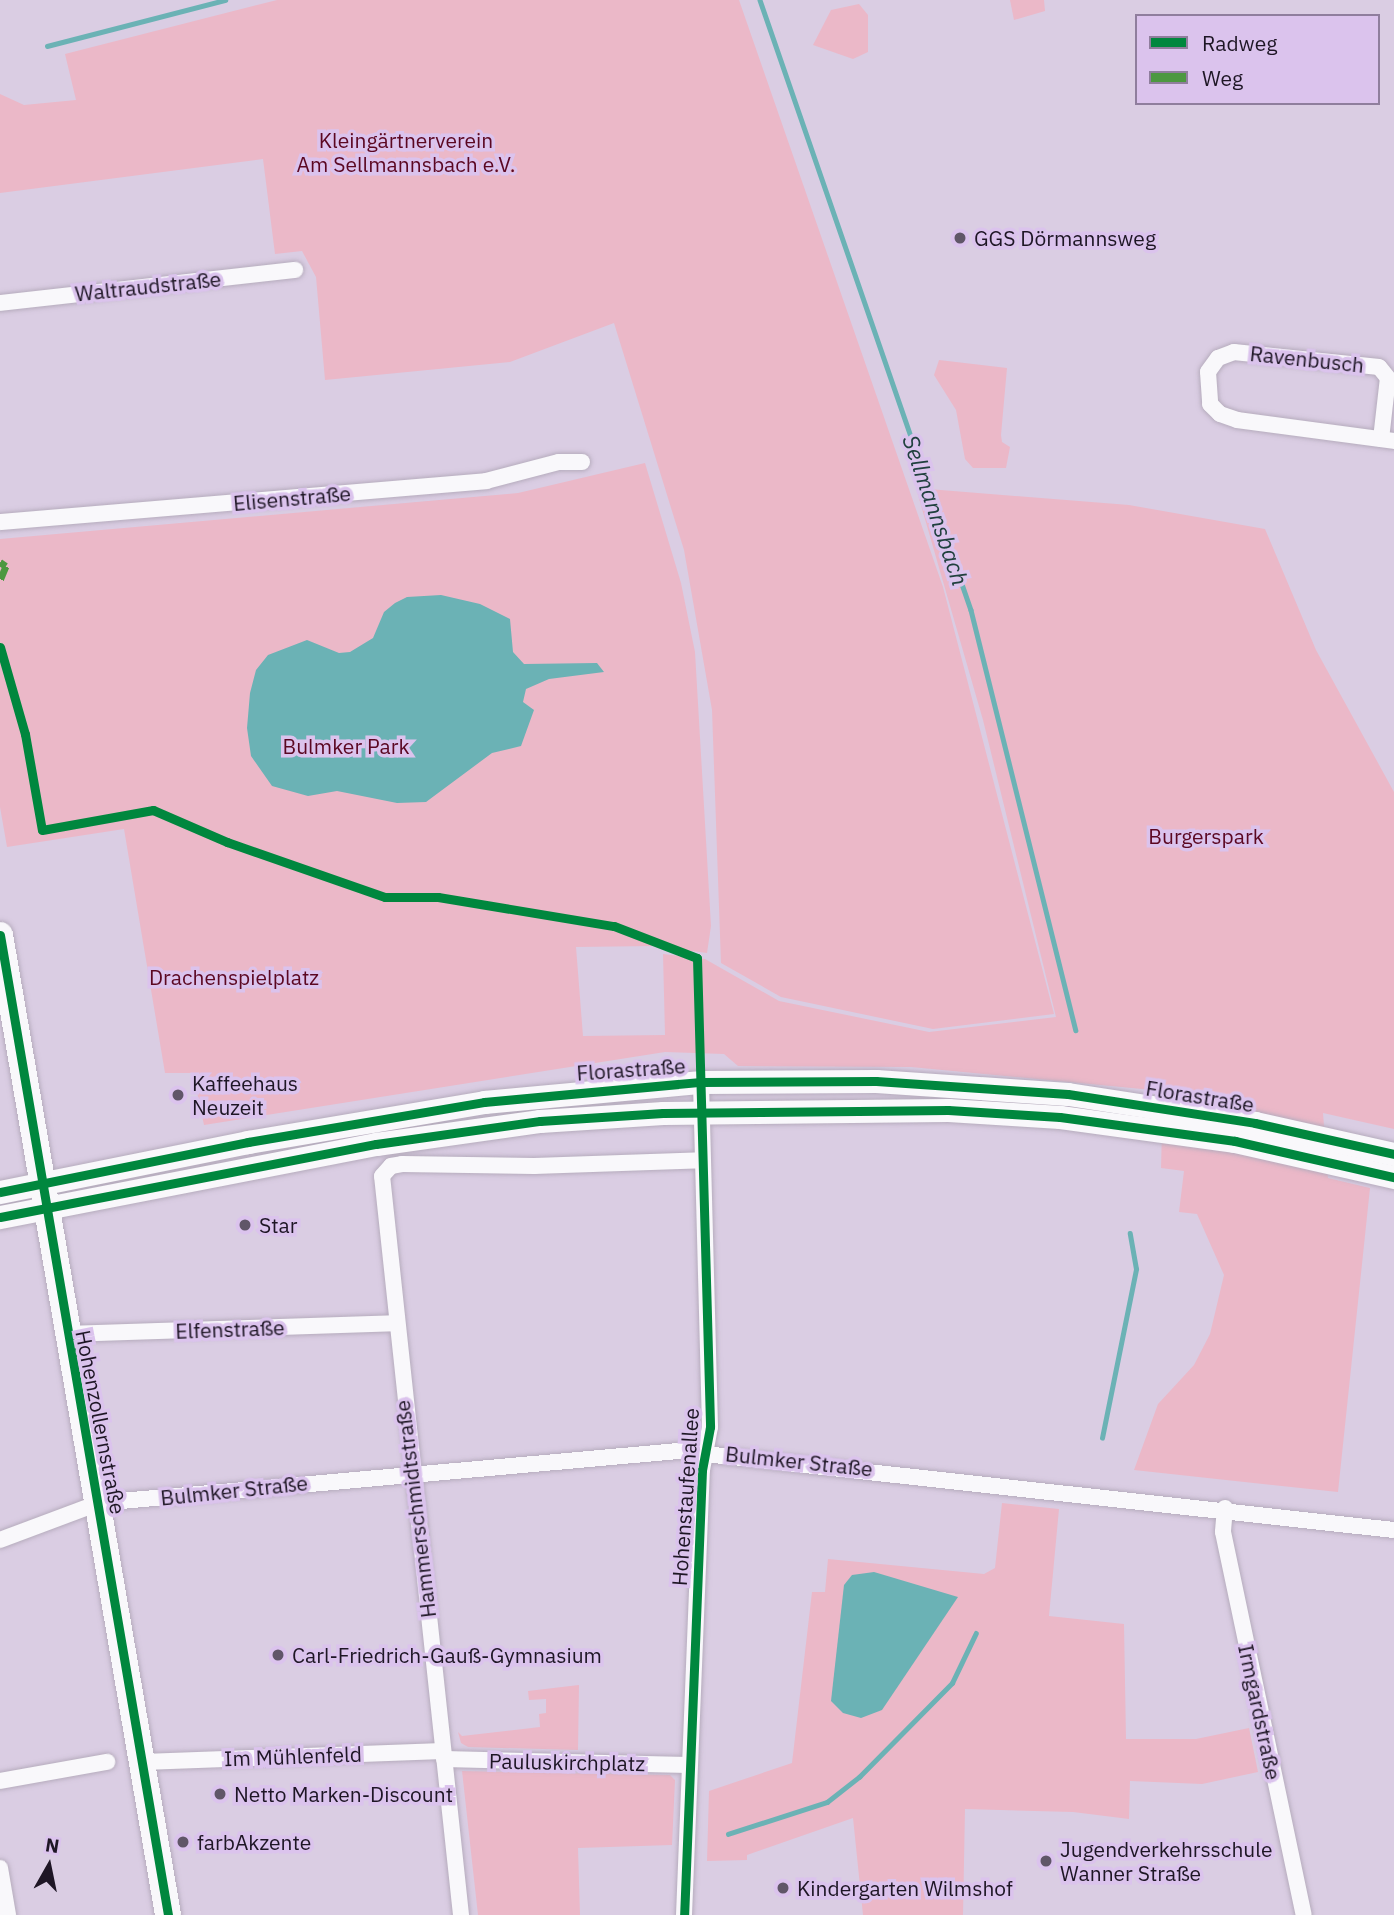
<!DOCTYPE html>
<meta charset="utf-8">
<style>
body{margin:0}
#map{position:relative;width:1394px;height:1915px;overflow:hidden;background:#dacde3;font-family:"IBM Plex Sans",sans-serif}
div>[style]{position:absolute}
.green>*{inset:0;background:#ebb8c8}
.water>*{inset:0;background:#6bb2b5}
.stream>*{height:4.5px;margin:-2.25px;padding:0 2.25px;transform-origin:2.25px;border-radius:2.25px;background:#6bb2b5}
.roads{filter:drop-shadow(0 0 2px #b6acbd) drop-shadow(0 0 2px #b6acbd)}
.street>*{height:16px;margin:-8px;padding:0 8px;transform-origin:8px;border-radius:8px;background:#f9f8fb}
.secondary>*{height:23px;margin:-11.5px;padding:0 11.5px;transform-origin:11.5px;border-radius:11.5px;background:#f9f8fb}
.primary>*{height:26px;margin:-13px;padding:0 13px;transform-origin:13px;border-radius:13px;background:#f9f8fb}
.quiet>*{height:7px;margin-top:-3.5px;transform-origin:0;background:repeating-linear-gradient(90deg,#4c9840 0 14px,transparent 0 21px)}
.cycleway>*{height:9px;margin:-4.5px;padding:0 4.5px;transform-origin:4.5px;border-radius:4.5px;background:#00873e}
.dots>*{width:19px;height:19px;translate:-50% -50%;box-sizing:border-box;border:4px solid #dbc3ed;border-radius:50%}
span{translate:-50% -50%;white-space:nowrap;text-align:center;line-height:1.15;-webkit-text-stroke:7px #dbc3ed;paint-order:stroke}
.park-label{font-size:21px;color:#5b0722}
.poi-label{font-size:21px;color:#1e1625}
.left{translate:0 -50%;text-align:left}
.street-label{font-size:21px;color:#1e1625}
.water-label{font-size:23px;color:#20403e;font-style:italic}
.legend{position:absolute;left:1135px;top:14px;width:245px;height:91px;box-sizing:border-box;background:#dbc3ed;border:2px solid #8f7e9d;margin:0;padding:9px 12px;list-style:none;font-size:21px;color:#1e1625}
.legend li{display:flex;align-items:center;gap:14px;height:35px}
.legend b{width:35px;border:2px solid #8f7e9d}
.north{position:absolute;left:14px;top:1831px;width:70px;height:70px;-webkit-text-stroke:5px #dbc3ed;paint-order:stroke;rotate:9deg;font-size:19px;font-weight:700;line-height:28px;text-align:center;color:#1e1625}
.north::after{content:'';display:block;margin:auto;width:24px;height:32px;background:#1e1625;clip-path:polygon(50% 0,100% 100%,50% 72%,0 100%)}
</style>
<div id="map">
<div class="green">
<i style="clip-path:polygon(277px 0,739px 0,943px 587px,1054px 1014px,933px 1029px,781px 997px,721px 963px,712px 710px,684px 550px,614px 323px,510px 362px,325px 380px,316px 277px,302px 251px,275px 254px,263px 159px,0 193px,0 94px,24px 105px,76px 100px,65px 54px)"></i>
<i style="clip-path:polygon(1010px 0,1044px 0,1045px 11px,1014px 20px)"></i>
<i style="clip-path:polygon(859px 4px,868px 15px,868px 52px,853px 59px,813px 45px,831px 10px)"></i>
<i style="clip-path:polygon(939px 360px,1007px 368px,1001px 435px,1002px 442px,1010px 447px,1006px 468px,973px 468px,965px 459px,956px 410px,934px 375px)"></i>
<i style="clip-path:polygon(645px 463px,681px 583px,695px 652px,711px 926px,707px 953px,654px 946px,576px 947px,583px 1036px,665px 1035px,663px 954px,705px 959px,779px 1001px,929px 1032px,1056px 1017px,983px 720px,916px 488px,1129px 505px,1265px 529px,1316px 650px,1394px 792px,1394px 1129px,1323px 1113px,1328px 1178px,1370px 1188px,1338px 1492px,1134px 1470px,1158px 1404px,1194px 1365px,1210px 1334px,1224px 1275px,1197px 1214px,1179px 1212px,1184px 1171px,1161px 1168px,1163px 1091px,911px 1067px,738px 1066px,724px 1054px,665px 1052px,204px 1125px,193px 1073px,165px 1073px,124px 829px,7px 847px,0 807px,0 539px,518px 493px)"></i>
<i style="clip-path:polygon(1002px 1503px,1059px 1509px,1049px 1616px,1124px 1624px,1126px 1739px,1196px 1739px,1249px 1728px,1258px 1772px,1202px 1784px,1130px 1781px,1129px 1819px,1073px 1812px,965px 1809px,963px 1915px,863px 1915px,853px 1818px,747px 1855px,747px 1860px,707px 1861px,709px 1791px,792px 1763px,812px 1592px,825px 1592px,828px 1559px,984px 1574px,995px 1568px)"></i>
<i style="clip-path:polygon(579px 1685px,578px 1750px,468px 1747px,461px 1743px,458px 1732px,462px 1736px,540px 1727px,539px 1714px,546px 1713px,546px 1699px,529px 1700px,528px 1691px)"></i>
<i style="clip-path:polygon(462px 1771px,670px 1775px,675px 1780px,672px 1845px,578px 1848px,580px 1915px,478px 1915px)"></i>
</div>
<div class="water">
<i style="clip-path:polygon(441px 595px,480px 604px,510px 619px,513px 652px,524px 664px,597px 663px,604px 672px,549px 679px,526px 689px,523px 702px,534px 710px,521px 746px,492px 753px,426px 802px,397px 803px,337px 791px,308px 796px,272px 786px,251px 756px,247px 728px,250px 693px,256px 670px,268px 655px,307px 640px,339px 653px,350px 652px,373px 638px,384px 612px,395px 603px,407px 597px)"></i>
<i style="clip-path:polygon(874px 1572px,958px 1597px,882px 1710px,861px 1718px,843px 1713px,831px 1701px,844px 1585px,852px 1575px)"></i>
</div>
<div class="stream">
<i style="left:760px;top:0;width:645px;rotate:70.92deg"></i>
<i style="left:971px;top:610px;width:433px;rotate:76deg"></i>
<i style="left:47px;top:46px;width:184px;rotate:-14.5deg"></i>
<i style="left:1102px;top:1438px;width:172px;rotate:-78.6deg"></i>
<i style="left:1136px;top:1269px;width:36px;rotate:-100deg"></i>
<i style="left:728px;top:1834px;width:104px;rotate:-17.9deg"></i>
<i style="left:827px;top:1802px;width:41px;rotate:-38deg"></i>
<i style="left:859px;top:1777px;width:132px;rotate:-45.3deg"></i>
<i style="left:952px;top:1683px;width:55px;rotate:-64.4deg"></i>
</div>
<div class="roads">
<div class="street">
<i style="left:0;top:303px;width:297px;rotate:-6.4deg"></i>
<i style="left:1381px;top:439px;width:61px;rotate:-83.5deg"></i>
<i style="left:1388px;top:378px;width:14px;rotate:-129deg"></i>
<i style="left:1379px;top:367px;width:146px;rotate:-174.1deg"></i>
<i style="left:1234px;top:352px;width:17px;rotate:159deg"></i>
<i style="left:1218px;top:358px;width:17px;rotate:126deg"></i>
<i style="left:1208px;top:372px;width:32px;rotate:86deg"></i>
<i style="left:1210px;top:404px;width:14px;rotate:45deg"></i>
<i style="left:1220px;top:414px;width:18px;rotate:19deg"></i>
<i style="left:1237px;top:420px;width:158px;rotate:7.6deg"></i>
<i style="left:0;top:522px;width:488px;rotate:-4.8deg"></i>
<i style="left:486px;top:481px;width:75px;rotate:-14.6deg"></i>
<i style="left:559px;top:462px;width:23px"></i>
<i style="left:67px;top:1334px;width:327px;rotate:-1.9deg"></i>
<i style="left:1225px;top:1508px;width:24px;rotate:95deg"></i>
<i style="left:1223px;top:1532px;width:391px;rotate:78.1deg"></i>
<i style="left:0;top:1540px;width:106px;rotate:-20.5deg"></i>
<i style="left:99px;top:1503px;width:581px;rotate:-5.13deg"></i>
<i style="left:678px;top:1451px;width:720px;rotate:6.3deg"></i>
<i style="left:444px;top:1759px;width:245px;rotate:1.4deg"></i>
<i style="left:143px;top:1762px;width:300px;rotate:-2.1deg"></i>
<i style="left:0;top:1781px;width:109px;rotate:-10.1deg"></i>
<i style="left:0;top:1868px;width:48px;rotate:80.3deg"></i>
<i style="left:461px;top:1915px;width:743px;rotate:-96.1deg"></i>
<i style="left:382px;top:1176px;width:13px;rotate:-48deg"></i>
<i style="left:391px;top:1166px;width:11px;rotate:-10deg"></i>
<i style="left:402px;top:1164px;width:132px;rotate:0.9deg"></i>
<i style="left:534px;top:1166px;width:168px;rotate:-2deg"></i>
<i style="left:684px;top:1915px;width:445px;rotate:-87.7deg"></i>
<i style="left:702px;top:1470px;width:44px;rotate:-79.5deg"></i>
<i style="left:710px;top:1427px;width:345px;rotate:-91.5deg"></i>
</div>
<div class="secondary">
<i style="left:0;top:1192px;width:253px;rotate:-11.4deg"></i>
<i style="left:248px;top:1142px;width:239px;rotate:-9.6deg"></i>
<i style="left:484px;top:1102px;width:218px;rotate:-5.3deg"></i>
<i style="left:701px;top:1082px;width:175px;rotate:-0.3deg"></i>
<i style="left:876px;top:1081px;width:192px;rotate:3.9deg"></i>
<i style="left:1068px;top:1094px;width:189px;rotate:8.8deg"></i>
<i style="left:1255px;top:1123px;width:142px;rotate:12.6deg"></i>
<i style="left:0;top:1217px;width:383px;rotate:-11deg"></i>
<i style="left:376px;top:1144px;width:166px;rotate:-8deg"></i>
<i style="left:540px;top:1121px;width:123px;rotate:-3.7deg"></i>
<i style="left:663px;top:1113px;width:285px;rotate:-0.6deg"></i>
<i style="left:948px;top:1110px;width:112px;rotate:3.6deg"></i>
<i style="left:1060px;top:1117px;width:177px;rotate:7.8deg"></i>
<i style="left:1235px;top:1141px;width:163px;rotate:12.8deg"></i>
</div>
<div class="primary">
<i style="left:0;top:935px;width:994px;rotate:80.27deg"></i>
</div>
</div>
<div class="quiet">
<i style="left:0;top:562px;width:7px;rotate:34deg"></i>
<i style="left:6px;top:566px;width:15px;rotate:113deg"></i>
</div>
<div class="cycleway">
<i style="left:0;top:647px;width:91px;rotate:74deg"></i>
<i style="left:25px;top:734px;width:97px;rotate:80deg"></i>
<i style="left:42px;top:830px;width:113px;rotate:-10.2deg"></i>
<i style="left:153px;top:810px;width:81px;rotate:23.4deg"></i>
<i style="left:227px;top:842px;width:167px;rotate:19.2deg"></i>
<i style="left:385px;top:897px;width:53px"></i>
<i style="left:438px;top:897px;width:178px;rotate:9.4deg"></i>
<i style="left:614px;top:926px;width:89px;rotate:21.1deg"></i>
<i style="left:697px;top:958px;width:469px;rotate:88.4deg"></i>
<i style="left:710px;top:1427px;width:44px;rotate:100.5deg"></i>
<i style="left:702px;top:1470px;width:445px;rotate:92.3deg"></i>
<i style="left:0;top:935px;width:994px;rotate:80.27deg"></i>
<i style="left:0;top:1192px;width:253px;rotate:-11.4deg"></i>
<i style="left:248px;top:1142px;width:239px;rotate:-9.6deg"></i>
<i style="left:484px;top:1102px;width:218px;rotate:-5.3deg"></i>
<i style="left:701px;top:1082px;width:175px;rotate:-0.3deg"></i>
<i style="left:876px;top:1081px;width:192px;rotate:3.9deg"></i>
<i style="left:1068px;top:1094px;width:189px;rotate:8.8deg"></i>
<i style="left:1255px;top:1123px;width:142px;rotate:12.6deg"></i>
<i style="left:0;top:1217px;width:383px;rotate:-11deg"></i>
<i style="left:376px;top:1144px;width:166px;rotate:-8deg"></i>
<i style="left:540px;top:1121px;width:123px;rotate:-3.7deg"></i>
<i style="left:663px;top:1113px;width:285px;rotate:-0.6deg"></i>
<i style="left:948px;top:1110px;width:112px;rotate:3.6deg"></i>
<i style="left:1060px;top:1117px;width:177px;rotate:7.8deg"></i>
<i style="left:1235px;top:1141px;width:163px;rotate:12.8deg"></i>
</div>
<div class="dots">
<i style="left:960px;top:238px;background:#605668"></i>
<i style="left:178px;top:1095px;background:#605668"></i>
<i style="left:245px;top:1225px;background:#605668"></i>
<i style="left:278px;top:1655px;background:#605668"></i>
<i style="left:220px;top:1794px;background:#605668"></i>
<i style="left:183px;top:1842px;background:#605668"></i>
<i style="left:1046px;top:1861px;background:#605668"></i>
<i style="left:783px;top:1888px;background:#605668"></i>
</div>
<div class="park-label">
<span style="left:406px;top:152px">Kleingärtnerverein<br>Am Sellmannsbach e.V.</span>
<span style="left:346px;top:746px">Bulmker Park</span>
<span style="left:1206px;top:836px">Burgerspark</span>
<span style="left:234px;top:977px">Drachenspielplatz</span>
</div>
<div class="poi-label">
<span class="left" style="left:974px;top:238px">GGS Dörmannsweg</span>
<span class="left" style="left:192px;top:1095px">Kaffeehaus<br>Neuzeit</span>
<span class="left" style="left:259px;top:1225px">Star</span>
<span class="left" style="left:292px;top:1655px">Carl-Friedrich-Gauß-Gymnasium</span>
<span class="left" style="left:234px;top:1794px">Netto Marken-Discount</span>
<span class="left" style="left:197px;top:1842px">farbAkzente</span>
<span class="left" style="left:1060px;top:1861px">Jugendverkehrsschule<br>Wanner Straße</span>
<span class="left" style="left:797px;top:1888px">Kindergarten Wilmshof</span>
</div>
<div class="street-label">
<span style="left:148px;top:286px;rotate:-6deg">Waltraudstraße</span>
<span style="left:1307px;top:359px;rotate:6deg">Ravenbusch</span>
<span style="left:292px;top:498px;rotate:-5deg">Elisenstraße</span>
<span style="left:631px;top:1069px;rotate:-4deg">Florastraße</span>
<span style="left:1200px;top:1096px;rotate:9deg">Florastraße</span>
<span style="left:230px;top:1329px;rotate:-2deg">Elfenstraße</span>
<span style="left:101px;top:1422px;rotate:79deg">Hohenzollernstraße</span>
<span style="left:799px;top:1461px;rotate:6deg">Bulmker Straße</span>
<span style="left:234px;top:1490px;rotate:-6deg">Bulmker Straße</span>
<span style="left:685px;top:1497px;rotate:-86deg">Hohenstaufenallee</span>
<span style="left:415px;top:1509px;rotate:-97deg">Hammerschmidtstraße</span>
<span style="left:1260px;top:1712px;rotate:78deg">Irmgardstraße</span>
<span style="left:293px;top:1756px;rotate:-2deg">Im Mühlenfeld</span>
<span style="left:567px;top:1762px;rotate:1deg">Pauluskirchplatz</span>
</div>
<div class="water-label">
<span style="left:936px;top:510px;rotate:71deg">Sellmannsbach</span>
</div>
<ul class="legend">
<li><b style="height:9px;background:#00873e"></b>Radweg</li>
<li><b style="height:9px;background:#4c9840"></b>Weg</li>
</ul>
<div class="north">N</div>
</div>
